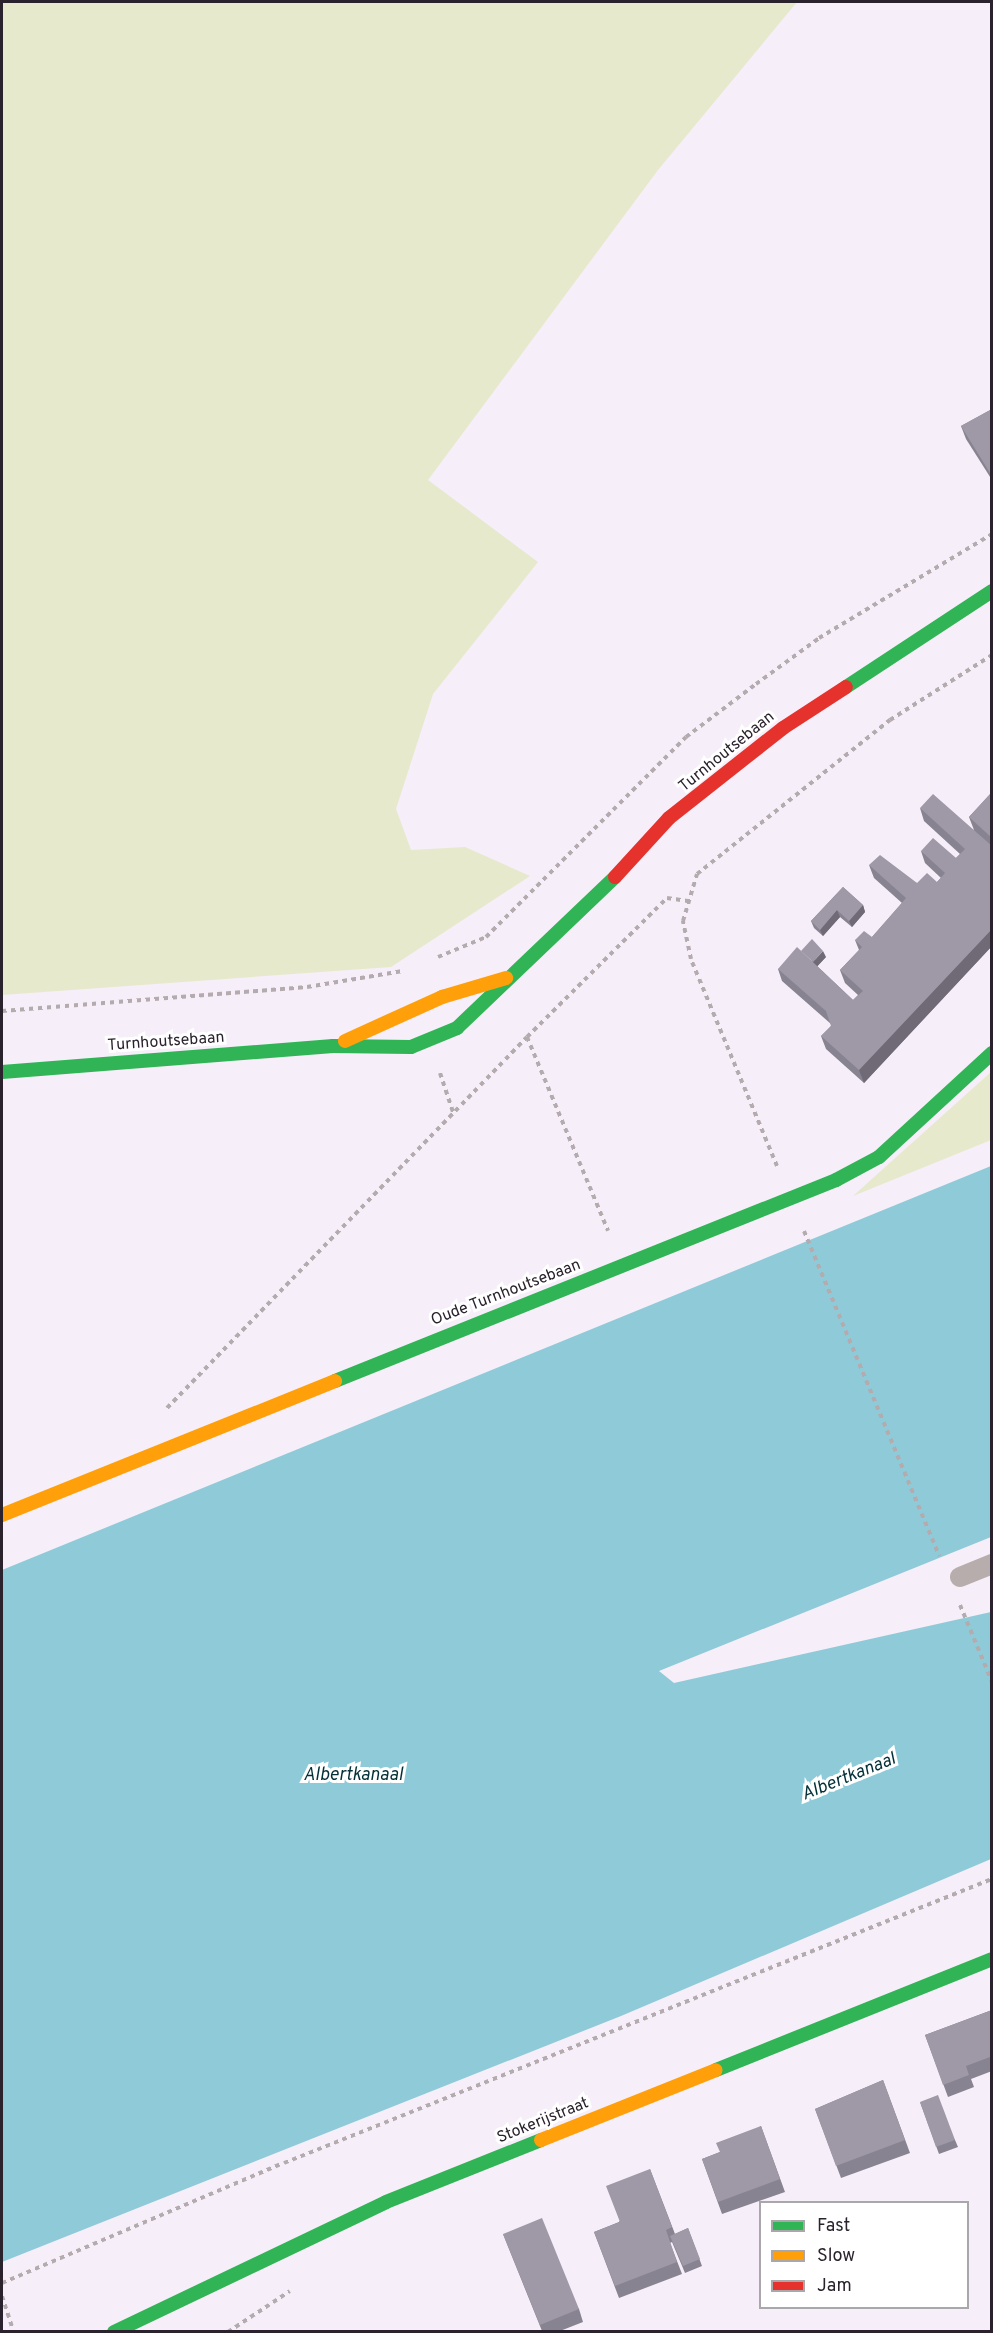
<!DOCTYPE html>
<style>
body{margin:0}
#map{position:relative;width:993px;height:2333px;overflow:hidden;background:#f6eef8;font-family:Overpass,sans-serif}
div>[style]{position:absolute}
.green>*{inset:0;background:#e6e9cc}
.water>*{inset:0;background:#8fcad8}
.path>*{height:4px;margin-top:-2px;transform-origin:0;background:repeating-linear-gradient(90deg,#b3abad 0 4.5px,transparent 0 9px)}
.lane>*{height:20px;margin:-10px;padding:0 10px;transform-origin:10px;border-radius:10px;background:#b8adad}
.fast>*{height:14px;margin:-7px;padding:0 7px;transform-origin:7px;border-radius:7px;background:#30b455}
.slow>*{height:14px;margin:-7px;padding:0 7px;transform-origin:7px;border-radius:7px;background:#ff9f0a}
.jam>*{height:14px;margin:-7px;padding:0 7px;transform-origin:7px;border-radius:7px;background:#e5322d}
.wall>*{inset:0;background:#888390}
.shaded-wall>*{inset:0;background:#6f6a75}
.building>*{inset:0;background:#9e98a7}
span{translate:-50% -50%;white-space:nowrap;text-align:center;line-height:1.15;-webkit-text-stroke:6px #fff;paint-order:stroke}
.street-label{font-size:16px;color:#2a232d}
.water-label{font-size:18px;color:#033037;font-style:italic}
.frame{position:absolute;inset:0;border:3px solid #2a232d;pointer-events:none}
.legend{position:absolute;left:759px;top:2201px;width:210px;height:108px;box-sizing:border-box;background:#fff;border:2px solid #aaa7ab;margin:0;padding:8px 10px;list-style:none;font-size:18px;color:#2a232d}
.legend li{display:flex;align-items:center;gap:12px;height:30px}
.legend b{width:30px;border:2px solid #aaa7ab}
</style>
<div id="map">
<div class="green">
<i style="clip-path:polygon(2px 2px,797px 2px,658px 170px,428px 480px,538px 562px,433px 694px,396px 809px,411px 850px,465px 847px,530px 876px,391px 967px,2px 995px)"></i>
<i style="clip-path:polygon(991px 1072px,991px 1140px,853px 1196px)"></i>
</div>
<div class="water">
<i style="clip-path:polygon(991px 1166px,991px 1537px,659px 1671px,674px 1683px,991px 1612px,991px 1859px,621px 2016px,2px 2262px,2px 1570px)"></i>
</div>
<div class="path">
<i style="left:438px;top:957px;width:52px;rotate:-22.6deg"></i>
<i style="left:486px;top:937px;width:283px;rotate:-45deg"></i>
<i style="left:686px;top:737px;width:88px;rotate:-37.1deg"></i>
<i style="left:756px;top:684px;width:78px;rotate:-36.1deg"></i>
<i style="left:819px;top:638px;width:202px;rotate:-31deg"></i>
<i style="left:2px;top:1011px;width:306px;rotate:-4.5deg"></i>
<i style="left:307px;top:987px;width:97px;rotate:-9.5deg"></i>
<i style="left:527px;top:1037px;width:197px;rotate:-44.8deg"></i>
<i style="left:667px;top:898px;width:21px;rotate:8deg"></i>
<i style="left:440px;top:1073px;width:41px;rotate:71.6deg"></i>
<i style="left:777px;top:1166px;width:224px;rotate:-112.6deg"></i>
<i style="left:691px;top:959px;width:39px;rotate:-102deg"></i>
<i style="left:683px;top:921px;width:49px;rotate:-73.4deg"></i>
<i style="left:697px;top:874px;width:247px;rotate:-38.6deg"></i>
<i style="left:890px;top:720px;width:121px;rotate:-32.5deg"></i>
<i style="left:804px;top:1231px;width:352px;rotate:67.4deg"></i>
<i style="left:167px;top:1408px;width:517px;rotate:-45.86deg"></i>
<i style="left:527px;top:1037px;width:210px;rotate:67.3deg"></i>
<i style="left:960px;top:1605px;width:83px;rotate:67.4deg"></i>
<i style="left:2px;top:2283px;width:306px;rotate:-23.1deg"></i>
<i style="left:284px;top:2163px;width:763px;rotate:-21.86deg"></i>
<i style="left:2px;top:2296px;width:38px;rotate:72deg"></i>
<i style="left:228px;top:2332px;width:74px;rotate:-33.5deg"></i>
</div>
<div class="lane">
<i style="left:960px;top:1577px;width:35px;rotate:-22deg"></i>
</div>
<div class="fast">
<i style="left:846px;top:687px;width:175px;rotate:-33.3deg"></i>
<i style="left:2px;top:1072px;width:332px;rotate:-4.5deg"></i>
<i style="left:333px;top:1046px;width:78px;rotate:0.7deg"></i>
<i style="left:411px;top:1047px;width:50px;rotate:-22.4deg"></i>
<i style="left:457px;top:1028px;width:219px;rotate:-43.7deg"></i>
<i style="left:335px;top:1381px;width:540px;rotate:-21.86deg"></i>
<i style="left:836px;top:1180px;width:49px;rotate:-28.1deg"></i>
<i style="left:879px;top:1157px;width:154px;rotate:-42.6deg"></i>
<i style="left:716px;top:2070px;width:297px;rotate:-21.9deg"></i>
<i style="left:114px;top:2332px;width:301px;rotate:-25.5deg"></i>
<i style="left:386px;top:2202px;width:167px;rotate:-21.8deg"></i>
</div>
<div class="slow">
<i style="left:345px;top:1041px;width:107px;rotate:-24.4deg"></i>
<i style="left:442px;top:997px;width:67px;rotate:-16.5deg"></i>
<i style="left:2px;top:1515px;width:359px;rotate:-21.9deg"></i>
<i style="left:541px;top:2140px;width:188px;rotate:-21.8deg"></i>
</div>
<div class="jam">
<i style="left:615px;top:877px;width:80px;rotate:-47.5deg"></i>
<i style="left:669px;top:818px;width:145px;rotate:-38.3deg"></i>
<i style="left:783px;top:728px;width:75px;rotate:-33.1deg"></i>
</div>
<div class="wall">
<i style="clip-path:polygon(992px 409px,992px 480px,966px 439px,961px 426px)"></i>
<i style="clip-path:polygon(992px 792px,992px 946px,864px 1083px,826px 1049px,821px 1036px,831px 1026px,831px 1024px,782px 981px,778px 969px,826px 957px,817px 966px,853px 1000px,858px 995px,845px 983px,840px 970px,859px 950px,855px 940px,872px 937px,902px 903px,874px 878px,869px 865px,917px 883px,937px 882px,941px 878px,925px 863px,921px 851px,956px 858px,960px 854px,924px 821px,920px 808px,974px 830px,969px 817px)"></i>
<i style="clip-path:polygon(843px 887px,863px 905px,865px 912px,852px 927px,840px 917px,823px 936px,814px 928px,811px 921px)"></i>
<i style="clip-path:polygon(992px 2010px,992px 2071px,971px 2079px,974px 2087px,948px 2097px,925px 2035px)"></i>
<i style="clip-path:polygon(883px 2080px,910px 2153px,841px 2178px,815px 2109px)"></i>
<i style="clip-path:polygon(920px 2102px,955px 2140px,958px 2147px,939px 2154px)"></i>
<i style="clip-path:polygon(761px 2126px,785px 2192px,722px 2214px,702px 2159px,720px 2152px)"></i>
<i style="clip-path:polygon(650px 2169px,675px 2234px,688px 2228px,702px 2266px,685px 2273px,672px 2242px,670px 2243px,682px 2274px,619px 2298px,594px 2232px,619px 2222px)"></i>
<i style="clip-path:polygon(503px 2234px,579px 2309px,583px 2322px,560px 2331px,542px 2331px)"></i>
</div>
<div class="shaded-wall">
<i style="clip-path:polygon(863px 905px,865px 912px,852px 927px,849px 921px)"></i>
<i style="clip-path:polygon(837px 910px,840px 917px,823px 936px,820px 930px)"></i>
<i style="clip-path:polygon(992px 929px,992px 946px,864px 1083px,859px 1070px)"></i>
<i style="clip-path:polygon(823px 951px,826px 957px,813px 971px,811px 964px)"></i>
</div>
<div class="building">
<i style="clip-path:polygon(992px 409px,992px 472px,990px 473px,961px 426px)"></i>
<i style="clip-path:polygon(992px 792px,992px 838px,969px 817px)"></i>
<i style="clip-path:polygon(933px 794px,992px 846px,992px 929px,859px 1070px,821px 1036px,831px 1026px,826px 1011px,778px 969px,797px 947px,853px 1000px,863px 991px,840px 970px,862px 947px,855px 940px,864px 931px,872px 937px,906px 898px,869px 865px,880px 855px,917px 883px,927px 873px,937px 882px,945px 873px,921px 851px,933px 838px,956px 858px,965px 849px,920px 808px)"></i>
<i style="clip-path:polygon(843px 887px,863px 905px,849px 921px,837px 910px,820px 930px,811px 921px)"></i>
<i style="clip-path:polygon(812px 939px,823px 951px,813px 962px,801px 951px)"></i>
<i style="clip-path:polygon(992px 2010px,992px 2061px,990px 2057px,966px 2066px,969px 2075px,943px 2085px,925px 2035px)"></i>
<i style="clip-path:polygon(883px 2080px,905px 2140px,836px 2166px,815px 2109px)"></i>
<i style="clip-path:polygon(938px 2095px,955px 2140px,936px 2147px,920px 2102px)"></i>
<i style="clip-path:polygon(761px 2126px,780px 2179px,718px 2202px,702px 2159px,720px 2152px,716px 2143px)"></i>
<i style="clip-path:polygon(650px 2169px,672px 2227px,666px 2230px,677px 2262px,615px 2286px,594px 2232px,620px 2222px,606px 2186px)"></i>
<i style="clip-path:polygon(542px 2218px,579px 2309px,540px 2325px,503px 2234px)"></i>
<i style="clip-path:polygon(688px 2228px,700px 2259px,683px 2266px,670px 2236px)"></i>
</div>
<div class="street-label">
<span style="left:727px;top:752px;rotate:-39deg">Turnhoutsebaan</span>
<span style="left:166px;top:1042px;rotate:-4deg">Turnhoutsebaan</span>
<span style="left:506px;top:1293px;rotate:-21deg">Oude Turnhoutsebaan</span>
<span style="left:543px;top:2121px;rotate:-22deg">Stokerijstraat</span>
</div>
<div class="water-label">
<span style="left:353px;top:1776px">Albertkanaal</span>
<span style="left:849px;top:1778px;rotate:-22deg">Albertkanaal</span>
</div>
<div class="frame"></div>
<ul class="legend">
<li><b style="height:8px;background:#30b455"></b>Fast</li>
<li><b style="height:8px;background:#ff9f0a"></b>Slow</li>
<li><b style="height:8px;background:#e5322d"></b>Jam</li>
</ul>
</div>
